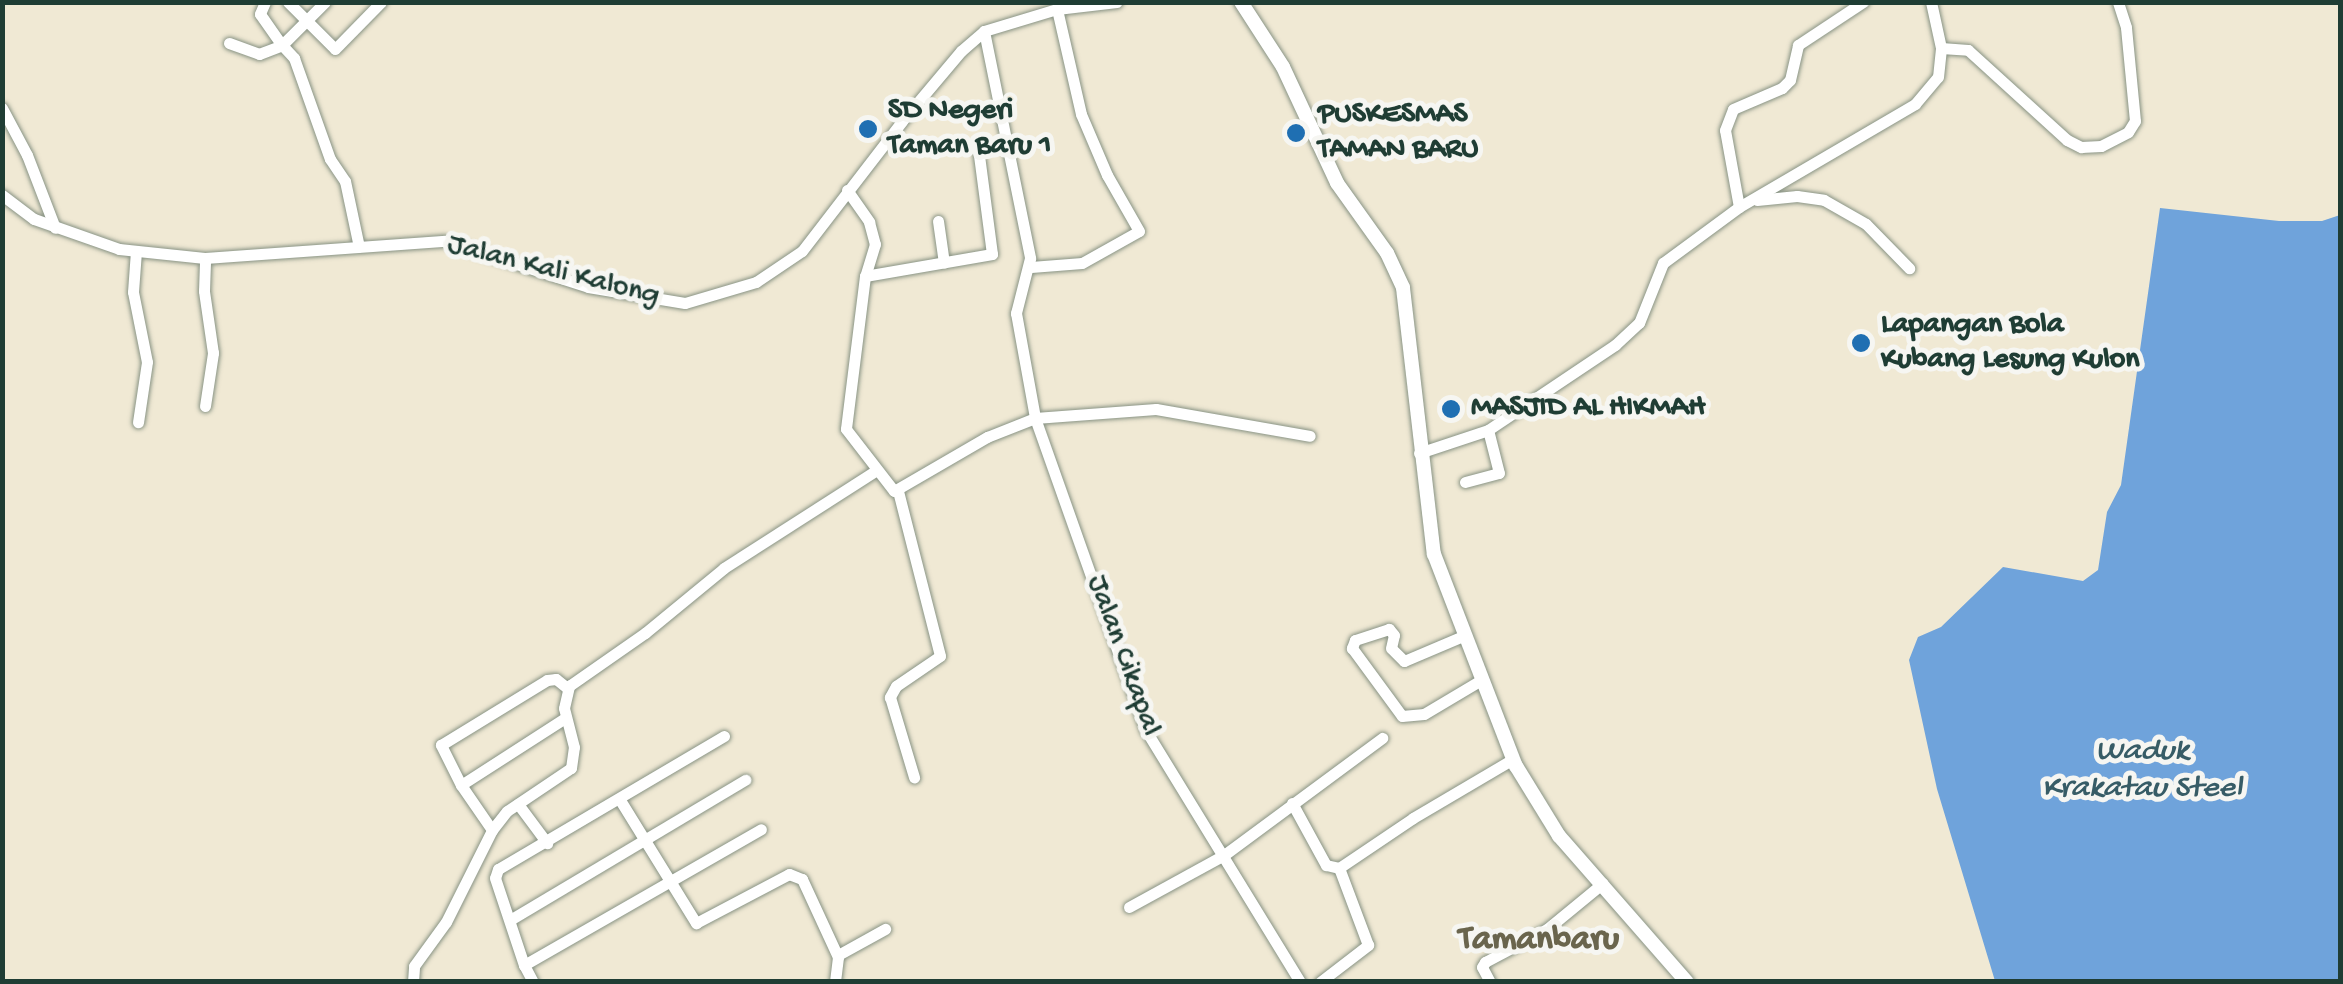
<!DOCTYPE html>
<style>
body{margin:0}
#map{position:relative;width:2343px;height:984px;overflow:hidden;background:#f0e9d4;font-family:"Gochi Hand",sans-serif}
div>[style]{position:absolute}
.water>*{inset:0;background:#6fa3db}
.roads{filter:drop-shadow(0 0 2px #889384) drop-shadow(0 0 2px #889384)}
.minor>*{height:11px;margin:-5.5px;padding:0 5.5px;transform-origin:5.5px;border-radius:5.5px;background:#fff}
.tertiary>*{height:14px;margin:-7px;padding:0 7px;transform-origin:7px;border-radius:7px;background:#fff}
.dots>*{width:28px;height:28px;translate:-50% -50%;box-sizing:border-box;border:5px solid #f6f6f2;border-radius:50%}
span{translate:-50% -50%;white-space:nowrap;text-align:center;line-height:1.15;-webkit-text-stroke:10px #f6f6f2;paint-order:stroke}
.poi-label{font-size:30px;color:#1f3d34;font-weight:700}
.left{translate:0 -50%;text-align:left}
.street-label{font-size:30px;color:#1f3d34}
.water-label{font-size:32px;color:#375c66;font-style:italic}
.quarter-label{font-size:35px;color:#6a654d;font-weight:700}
.frame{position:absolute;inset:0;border:5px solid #1f3d34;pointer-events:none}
</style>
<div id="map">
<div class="water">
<i style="clip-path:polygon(2160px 208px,2279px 221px,2322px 221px,2340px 215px,2340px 981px,1995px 981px,1937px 789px,1909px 660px,1918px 637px,1941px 627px,2003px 567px,2083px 581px,2098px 570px,2107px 512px,2121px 485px)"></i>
</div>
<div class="roads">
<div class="minor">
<i style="left:265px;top:2px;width:13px;rotate:113deg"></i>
<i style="left:260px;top:14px;width:38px;rotate:55deg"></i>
<i style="left:282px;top:45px;width:61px;rotate:-45deg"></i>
<i style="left:288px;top:2px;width:66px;rotate:45deg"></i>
<i style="left:335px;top:49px;width:66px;rotate:-45.6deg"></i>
<i style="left:1931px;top:2px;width:47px;rotate:77.7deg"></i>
<i style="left:1941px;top:48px;width:27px;rotate:4deg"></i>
<i style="left:1968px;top:50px;width:134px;rotate:42.3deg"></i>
<i style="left:2067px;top:140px;width:16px;rotate:27deg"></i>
<i style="left:2081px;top:147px;width:20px;rotate:-3deg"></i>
<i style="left:2101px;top:146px;width:30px;rotate:-27deg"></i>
<i style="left:2128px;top:132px;width:13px;rotate:-58deg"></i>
<i style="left:2135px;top:121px;width:94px;rotate:-95.5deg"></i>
<i style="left:2126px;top:27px;width:26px;rotate:-108deg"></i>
<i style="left:984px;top:31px;width:232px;rotate:78.5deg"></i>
<i style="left:1030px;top:258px;width:57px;rotate:104.3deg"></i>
<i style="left:1016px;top:313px;width:107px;rotate:79.7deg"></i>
<i style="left:1035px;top:418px;width:330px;rotate:70.5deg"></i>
<i style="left:1145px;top:729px;width:297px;rotate:58.5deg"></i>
<i style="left:229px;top:43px;width:32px;rotate:20deg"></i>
<i style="left:259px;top:54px;width:25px;rotate:-21deg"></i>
<i style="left:282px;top:45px;width:18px;rotate:47deg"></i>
<i style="left:294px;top:58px;width:107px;rotate:70.4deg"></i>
<i style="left:330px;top:159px;width:27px;rotate:56deg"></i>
<i style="left:345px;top:181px;width:67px;rotate:78deg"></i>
<i style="left:2px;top:108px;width:53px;rotate:62deg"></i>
<i style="left:27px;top:155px;width:78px;rotate:69deg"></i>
<i style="left:847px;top:190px;width:39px;rotate:55deg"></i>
<i style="left:869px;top:222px;width:23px;rotate:75deg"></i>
<i style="left:875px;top:244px;width:34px;rotate:107deg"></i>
<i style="left:865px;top:276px;width:154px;rotate:97.1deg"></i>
<i style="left:846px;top:429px;width:78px;rotate:52.3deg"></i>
<i style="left:894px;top:491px;width:108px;rotate:-30.1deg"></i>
<i style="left:987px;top:437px;width:52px;rotate:-21.6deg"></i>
<i style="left:1035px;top:418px;width:121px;rotate:-4.3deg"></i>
<i style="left:1156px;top:409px;width:156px;rotate:9.9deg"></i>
<i style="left:2px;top:195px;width:40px;rotate:37deg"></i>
<i style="left:34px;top:219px;width:90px;rotate:19.4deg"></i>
<i style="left:119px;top:249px;width:86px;rotate:6deg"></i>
<i style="left:205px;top:258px;width:241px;rotate:-4.1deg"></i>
<i style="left:445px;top:241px;width:150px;rotate:17.8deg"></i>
<i style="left:588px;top:287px;width:98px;rotate:9.4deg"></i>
<i style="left:685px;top:303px;width:74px;rotate:-16.5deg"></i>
<i style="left:756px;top:282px;width:55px;rotate:-34deg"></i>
<i style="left:802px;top:251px;width:164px;rotate:-52.4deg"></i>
<i style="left:902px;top:121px;width:92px;rotate:-49.9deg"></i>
<i style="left:961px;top:51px;width:30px;rotate:-41deg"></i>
<i style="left:984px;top:31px;width:76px;rotate:-16.8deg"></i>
<i style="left:1057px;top:9px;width:60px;rotate:-6.7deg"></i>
<i style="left:1757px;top:200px;width:40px;rotate:-5.7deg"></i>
<i style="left:1797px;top:196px;width:27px;rotate:8deg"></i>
<i style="left:1824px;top:200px;width:48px;rotate:29.7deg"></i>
<i style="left:1866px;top:224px;width:62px;rotate:45.7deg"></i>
<i style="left:1739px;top:207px;width:78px;rotate:-100.3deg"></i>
<i style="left:1725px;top:130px;width:22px;rotate:-69deg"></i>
<i style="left:1733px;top:109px;width:53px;rotate:-23.2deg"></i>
<i style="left:1782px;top:88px;width:11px;rotate:-45deg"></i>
<i style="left:1790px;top:80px;width:36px;rotate:-77deg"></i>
<i style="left:1798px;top:45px;width:78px;rotate:-33.5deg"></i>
<i style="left:938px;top:221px;width:42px;rotate:81.9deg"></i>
<i style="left:136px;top:251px;width:41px;rotate:94.2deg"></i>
<i style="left:133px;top:292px;width:71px;rotate:78.7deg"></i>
<i style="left:147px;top:362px;width:61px;rotate:98.5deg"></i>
<i style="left:1031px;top:267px;width:51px;rotate:-4.5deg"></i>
<i style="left:1082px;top:263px;width:65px;rotate:-29.3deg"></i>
<i style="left:1139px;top:231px;width:64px;rotate:-119.7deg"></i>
<i style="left:1107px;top:175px;width:66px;rotate:-113.1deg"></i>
<i style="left:1081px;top:114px;width:108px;rotate:-102.9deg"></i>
<i style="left:865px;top:276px;width:129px;rotate:-9.8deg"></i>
<i style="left:992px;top:254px;width:108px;rotate:-97.5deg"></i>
<i style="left:205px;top:406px;width:54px;rotate:-81.4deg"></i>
<i style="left:213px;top:353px;width:63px;rotate:-98.3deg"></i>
<i style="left:204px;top:291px;width:33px;rotate:-88deg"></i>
<i style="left:1419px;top:453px;width:73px;rotate:-18.4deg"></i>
<i style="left:1488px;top:430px;width:153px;rotate:-33.8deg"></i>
<i style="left:1615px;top:345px;width:33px;rotate:-43deg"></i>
<i style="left:1639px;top:323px;width:65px;rotate:-68.2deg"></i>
<i style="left:1663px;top:263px;width:94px;rotate:-36.4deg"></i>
<i style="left:1739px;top:207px;width:204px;rotate:-30.3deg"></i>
<i style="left:1915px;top:104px;width:35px;rotate:-50deg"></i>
<i style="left:1938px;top:77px;width:29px;rotate:-84deg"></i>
<i style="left:1465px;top:482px;width:35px;rotate:-15deg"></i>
<i style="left:1499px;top:473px;width:44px;rotate:-104.3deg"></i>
<i style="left:898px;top:491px;width:170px;rotate:75.7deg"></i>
<i style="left:940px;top:656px;width:53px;rotate:145.7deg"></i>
<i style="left:896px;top:686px;width:13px;rotate:119deg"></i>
<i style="left:890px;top:697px;width:84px;rotate:73.3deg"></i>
<i style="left:1463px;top:636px;width:64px;rotate:157deg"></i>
<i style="left:1404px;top:661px;width:18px;rotate:-135deg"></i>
<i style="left:1391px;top:648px;width:13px;rotate:-77deg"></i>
<i style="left:1394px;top:635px;width:8px;rotate:-130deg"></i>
<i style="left:1389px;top:629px;width:36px;rotate:162deg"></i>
<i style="left:1355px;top:640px;width:9px;rotate:111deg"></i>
<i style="left:1352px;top:648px;width:84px;rotate:53.7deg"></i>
<i style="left:1402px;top:716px;width:22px;rotate:-5deg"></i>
<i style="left:1424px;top:714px;width:66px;rotate:-30.8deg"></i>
<i style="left:724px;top:736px;width:262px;rotate:149.5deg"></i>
<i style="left:498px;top:869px;width:9px;rotate:108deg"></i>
<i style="left:495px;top:878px;width:92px;rotate:71.6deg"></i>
<i style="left:524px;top:965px;width:273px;rotate:-29.8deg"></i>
<i style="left:461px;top:785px;width:124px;rotate:-32.8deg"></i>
<i style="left:620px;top:800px;width:145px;rotate:58.3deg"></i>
<i style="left:696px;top:923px;width:105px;rotate:-27.8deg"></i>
<i style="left:789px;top:874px;width:14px;rotate:21deg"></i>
<i style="left:802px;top:879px;width:86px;rotate:65.2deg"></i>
<i style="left:838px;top:957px;width:25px;rotate:97deg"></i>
<i style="left:1292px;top:803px;width:71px;rotate:61.3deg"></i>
<i style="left:1326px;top:865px;width:13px;rotate:13deg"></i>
<i style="left:518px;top:804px;width:49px;rotate:53.4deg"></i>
<i style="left:492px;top:830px;width:55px;rotate:-124.6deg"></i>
<i style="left:461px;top:785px;width:45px;rotate:-116.6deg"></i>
<i style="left:441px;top:745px;width:124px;rotate:-31.5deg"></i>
<i style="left:547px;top:680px;width:9px;rotate:-6deg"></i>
<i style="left:556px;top:679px;width:14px;rotate:39deg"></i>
<i style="left:1129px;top:907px;width:108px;rotate:-28.7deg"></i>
<i style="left:1224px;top:855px;width:197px;rotate:-36.5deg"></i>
<i style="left:510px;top:920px;width:274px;rotate:-30.8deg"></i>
<i style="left:838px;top:955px;width:54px;rotate:-29deg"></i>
<i style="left:524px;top:965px;width:19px;rotate:62deg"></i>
<i style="left:413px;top:982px;width:16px;rotate:-86deg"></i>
<i style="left:414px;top:966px;width:54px;rotate:-54deg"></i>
<i style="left:446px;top:922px;width:103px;rotate:-63.4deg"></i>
<i style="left:492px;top:830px;width:24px;rotate:-52deg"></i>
<i style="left:507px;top:811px;width:77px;rotate:-33.9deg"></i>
<i style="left:571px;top:768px;width:21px;rotate:-82deg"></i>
<i style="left:574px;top:747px;width:40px;rotate:-104.4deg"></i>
<i style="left:564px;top:708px;width:23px;rotate:-77deg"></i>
<i style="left:569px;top:686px;width:93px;rotate:-34.9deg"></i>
<i style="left:645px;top:633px;width:102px;rotate:-39.4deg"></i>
<i style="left:724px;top:568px;width:179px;rotate:-32.7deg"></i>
<i style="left:1320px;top:982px;width:61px;rotate:-37.6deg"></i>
<i style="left:1368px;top:945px;width:82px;rotate:-110.6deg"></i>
<i style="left:1339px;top:868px;width:89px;rotate:-34deg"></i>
<i style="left:1413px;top:818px;width:116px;rotate:-30.5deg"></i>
<i style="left:1490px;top:982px;width:17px;rotate:-118deg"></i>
<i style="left:1482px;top:967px;width:6px;rotate:-59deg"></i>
<i style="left:1485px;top:962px;width:70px;rotate:-28deg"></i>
<i style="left:1547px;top:929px;width:72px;rotate:-39.4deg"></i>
</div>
<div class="tertiary">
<i style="left:1241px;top:2px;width:77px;rotate:57.1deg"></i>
<i style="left:1283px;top:67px;width:128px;rotate:65deg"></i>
<i style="left:1337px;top:183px;width:86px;rotate:54.5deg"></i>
<i style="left:1387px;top:253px;width:38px;rotate:65deg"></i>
<i style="left:1403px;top:288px;width:268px;rotate:83.4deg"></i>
<i style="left:1434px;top:554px;width:227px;rotate:68.9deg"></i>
<i style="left:1516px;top:766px;width:82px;rotate:58.4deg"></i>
<i style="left:1559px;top:836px;width:194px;rotate:48.8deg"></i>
</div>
</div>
<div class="dots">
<i style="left:868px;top:129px;background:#1f6fb2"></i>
<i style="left:1296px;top:133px;background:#1f6fb2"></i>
<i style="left:1861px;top:343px;background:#1f6fb2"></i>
<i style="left:1451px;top:409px;background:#1f6fb2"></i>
</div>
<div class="poi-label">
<span class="left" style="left:888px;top:129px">SD Negeri<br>Taman Baru 1</span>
<span class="left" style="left:1318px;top:133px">PUSKESMAS<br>TAMAN BARU</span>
<span class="left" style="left:1881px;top:343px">Lapangan Bola<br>Kubang Lesung Kulon</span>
<span class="left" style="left:1471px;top:409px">MASJID AL HIKMAH</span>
</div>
<div class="street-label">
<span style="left:553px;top:272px;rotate:14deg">Jalan Kali Kalong</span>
<span style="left:1122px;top:656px;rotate:70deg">Jalan Cikapal</span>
</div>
<div class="water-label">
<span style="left:2142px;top:771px">Waduk<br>Krakatau Steel</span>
</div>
<div class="quarter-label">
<span style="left:1539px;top:941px">Tamanbaru</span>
</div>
<div class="frame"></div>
</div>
